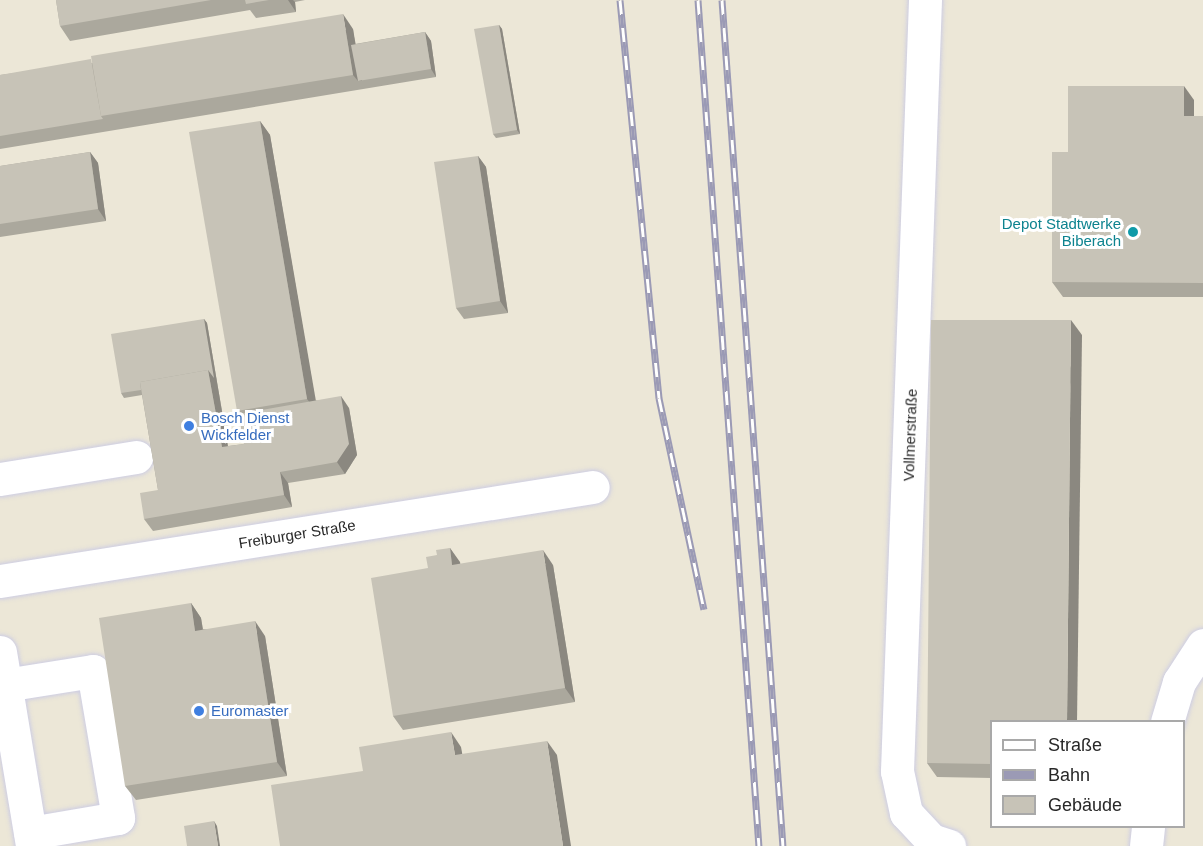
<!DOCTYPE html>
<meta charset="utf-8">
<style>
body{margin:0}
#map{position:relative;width:1203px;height:846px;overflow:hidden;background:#ece7d7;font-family:Helvetica,sans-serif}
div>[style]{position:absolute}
.roads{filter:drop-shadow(0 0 2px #cdcde3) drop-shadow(0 0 2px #cdcde3)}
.minor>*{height:33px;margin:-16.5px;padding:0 16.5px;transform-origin:16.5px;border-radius:16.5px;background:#fff}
.rail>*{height:7px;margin-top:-3.5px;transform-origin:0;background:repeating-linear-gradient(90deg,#fff 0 14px,#9b9ab5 0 28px);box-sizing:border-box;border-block:2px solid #9b9ab5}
.wall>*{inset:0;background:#aba89d}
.shaded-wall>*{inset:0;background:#8b8880}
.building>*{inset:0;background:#c7c3b7}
.dots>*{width:16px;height:16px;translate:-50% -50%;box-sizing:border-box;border:3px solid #fff;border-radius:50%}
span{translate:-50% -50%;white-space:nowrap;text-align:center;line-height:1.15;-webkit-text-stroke:6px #fff;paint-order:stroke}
.culture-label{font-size:15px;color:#0d838f}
.right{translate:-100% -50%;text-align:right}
.shop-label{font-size:15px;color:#366cbe}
.left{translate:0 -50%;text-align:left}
.street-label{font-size:15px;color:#282828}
.legend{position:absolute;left:990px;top:720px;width:195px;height:108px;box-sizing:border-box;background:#fff;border:2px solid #a9a9a9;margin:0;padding:8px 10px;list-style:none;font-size:18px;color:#282828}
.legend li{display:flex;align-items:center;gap:12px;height:30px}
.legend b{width:30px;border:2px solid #a9a9a9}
</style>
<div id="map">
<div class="roads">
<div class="minor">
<i style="left:925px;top:0;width:772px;rotate:92.08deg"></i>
<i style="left:897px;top:771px;width:43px;rotate:77.9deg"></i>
<i style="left:906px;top:813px;width:37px;rotate:47deg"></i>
<i style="left:931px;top:840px;width:19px;rotate:18deg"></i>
<i style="left:0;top:479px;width:138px;rotate:-9.2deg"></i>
<i style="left:0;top:581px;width:600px;rotate:-9.01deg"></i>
<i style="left:0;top:652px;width:197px;rotate:80.6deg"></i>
<i style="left:5px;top:685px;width:89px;rotate:-9deg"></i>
<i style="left:93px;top:671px;width:149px;rotate:80.3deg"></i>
<i style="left:118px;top:818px;width:89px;rotate:170.3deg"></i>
<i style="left:1167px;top:722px;width:42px;rotate:-73.3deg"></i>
<i style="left:1179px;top:682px;width:44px;rotate:-57deg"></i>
<i style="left:1146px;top:846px;width:20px;rotate:-84deg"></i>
</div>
</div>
<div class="rail">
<i style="left:620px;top:0;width:400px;rotate:84.4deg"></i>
<i style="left:659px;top:398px;width:216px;rotate:78deg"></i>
<i style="left:698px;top:0;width:848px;rotate:85.88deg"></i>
<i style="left:722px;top:0;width:848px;rotate:85.88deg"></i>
</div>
<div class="wall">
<i style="clip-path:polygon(56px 0,305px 0,295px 2px,296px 12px,256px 18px,250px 10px,70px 41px,60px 26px)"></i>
<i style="clip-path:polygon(499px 25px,502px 29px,520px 134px,496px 138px,493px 134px)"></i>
<i style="clip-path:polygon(353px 29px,355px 44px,425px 32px,431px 41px,436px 77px,0 149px,0 75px)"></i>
<i style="clip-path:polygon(1194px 100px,1194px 116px,1203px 116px,1203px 297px,1063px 297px,1052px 282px,1068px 152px)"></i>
<i style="clip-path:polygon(260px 121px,270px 135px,315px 400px,349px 408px,357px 455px,345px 474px,288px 483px,292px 507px,153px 531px,144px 519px,158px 490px,142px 395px,124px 398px,121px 393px,204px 319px,207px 323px,228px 446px,244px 444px,239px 414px,237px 411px)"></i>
<i style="clip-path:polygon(90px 152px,98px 163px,106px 221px,0 237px,0 166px)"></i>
<i style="clip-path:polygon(478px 156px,486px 167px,508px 313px,464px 319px,456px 308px)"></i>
<i style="clip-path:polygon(1082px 335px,992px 722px,992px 778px,937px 777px,927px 763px)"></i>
<i style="clip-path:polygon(450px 548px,460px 564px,553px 565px,575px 702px,403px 730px,393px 716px,437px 555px)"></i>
<i style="clip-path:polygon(191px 603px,201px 618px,203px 629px,265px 636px,287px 776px,136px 800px,125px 786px)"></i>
</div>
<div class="shaded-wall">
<i style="clip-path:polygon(288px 0,293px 0,295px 2px,296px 12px)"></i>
<i style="clip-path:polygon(343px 14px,353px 29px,362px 81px,358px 81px,353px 75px)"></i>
<i style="clip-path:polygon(499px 25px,502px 29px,520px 134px,517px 130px)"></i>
<i style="clip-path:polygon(425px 32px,431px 41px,436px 77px,431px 69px)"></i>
<i style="clip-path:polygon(1184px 86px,1194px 100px,1194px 131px,1184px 116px)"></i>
<i style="clip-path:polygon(260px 121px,270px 135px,318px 413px,307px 399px)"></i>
<i style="clip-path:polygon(90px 152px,98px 163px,106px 221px,98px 209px)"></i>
<i style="clip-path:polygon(478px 156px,486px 167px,508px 313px,500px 301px)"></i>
<i style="clip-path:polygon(204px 319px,207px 323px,230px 459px,222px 447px,208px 370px)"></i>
<i style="clip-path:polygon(1071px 320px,1082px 335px,1077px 722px,1067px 722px)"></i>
<i style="clip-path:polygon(341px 396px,349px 408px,357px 455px,345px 474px,337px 462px)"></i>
<i style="clip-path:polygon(280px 472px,288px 483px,292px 507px,284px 495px)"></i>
<i style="clip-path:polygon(450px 548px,460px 562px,463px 580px,452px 565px)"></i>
<i style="clip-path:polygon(543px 550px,553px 565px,575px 702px,565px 688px)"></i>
<i style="clip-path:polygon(191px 603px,201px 618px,205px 645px,195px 631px)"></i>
<i style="clip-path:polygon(255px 621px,265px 636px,287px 776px,277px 762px)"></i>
<i style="clip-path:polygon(451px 732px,461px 747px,465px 769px,455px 755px)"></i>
<i style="clip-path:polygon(547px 741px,557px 755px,571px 846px,563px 846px)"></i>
<i style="clip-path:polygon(214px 821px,217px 826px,220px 846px,218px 846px)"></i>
</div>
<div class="building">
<i style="clip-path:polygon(56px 0,211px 0,60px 26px)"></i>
<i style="clip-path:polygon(245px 0,269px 0,246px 4px)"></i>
<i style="clip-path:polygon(343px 14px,353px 75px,101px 116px,91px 56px)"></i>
<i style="clip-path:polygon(499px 25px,517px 130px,493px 134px,474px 29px)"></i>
<i style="clip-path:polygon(425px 32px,431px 69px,358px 81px,351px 45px)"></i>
<i style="clip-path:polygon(91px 59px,101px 116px,103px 119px,0 136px,0 75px)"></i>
<i style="clip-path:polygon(1068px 86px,1184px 86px,1184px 116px,1203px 116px,1203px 283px,1052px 282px,1052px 152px,1068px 152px)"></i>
<i style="clip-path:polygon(260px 121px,307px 399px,237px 411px,189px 132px)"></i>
<i style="clip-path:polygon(90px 152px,98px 209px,0 224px,0 166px)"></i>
<i style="clip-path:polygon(478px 156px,500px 301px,456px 308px,434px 162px)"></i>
<i style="clip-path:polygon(204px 319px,214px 378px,208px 370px,140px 382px,141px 390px,121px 393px,111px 334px)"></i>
<i style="clip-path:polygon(931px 320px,1071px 320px,1067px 722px,992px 722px,992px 764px,927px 763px)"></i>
<i style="clip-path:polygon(208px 370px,222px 447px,244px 444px,239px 414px,341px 396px,349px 444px,337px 462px,280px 472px,284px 495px,144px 519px,140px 493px,158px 490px,140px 382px)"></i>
<i style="clip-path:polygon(450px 548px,452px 565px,543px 550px,565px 688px,393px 716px,371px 578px,428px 568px,426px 557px,437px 555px,436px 550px)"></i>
<i style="clip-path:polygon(191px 603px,195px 631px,255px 621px,277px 762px,125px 786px,99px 618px)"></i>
<i style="clip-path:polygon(451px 732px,455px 755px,547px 741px,563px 846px,280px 846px,271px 785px,363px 771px,359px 747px)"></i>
<i style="clip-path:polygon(214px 821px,218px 846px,187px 846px,184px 826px)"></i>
</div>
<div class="dots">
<i style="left:1133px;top:232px;background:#0f9aa8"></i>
<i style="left:189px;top:426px;background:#3f7fe0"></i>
<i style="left:199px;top:711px;background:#3f7fe0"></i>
</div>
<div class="culture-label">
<span class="right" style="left:1121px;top:232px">Depot Stadtwerke<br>Biberach</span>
</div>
<div class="shop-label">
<span class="left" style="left:201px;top:426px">Bosch Dienst<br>Wickfelder</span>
<span class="left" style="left:211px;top:711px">Euromaster</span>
</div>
<div class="street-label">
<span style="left:910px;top:435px;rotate:-88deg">Vollmerstraße</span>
<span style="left:297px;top:534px;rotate:-9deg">Freiburger Straße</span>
</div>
<ul class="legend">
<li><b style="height:8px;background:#fff"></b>Straße</li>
<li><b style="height:8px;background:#9b9ab5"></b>Bahn</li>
<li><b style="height:16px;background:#c7c3b7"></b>Gebäude</li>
</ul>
</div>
